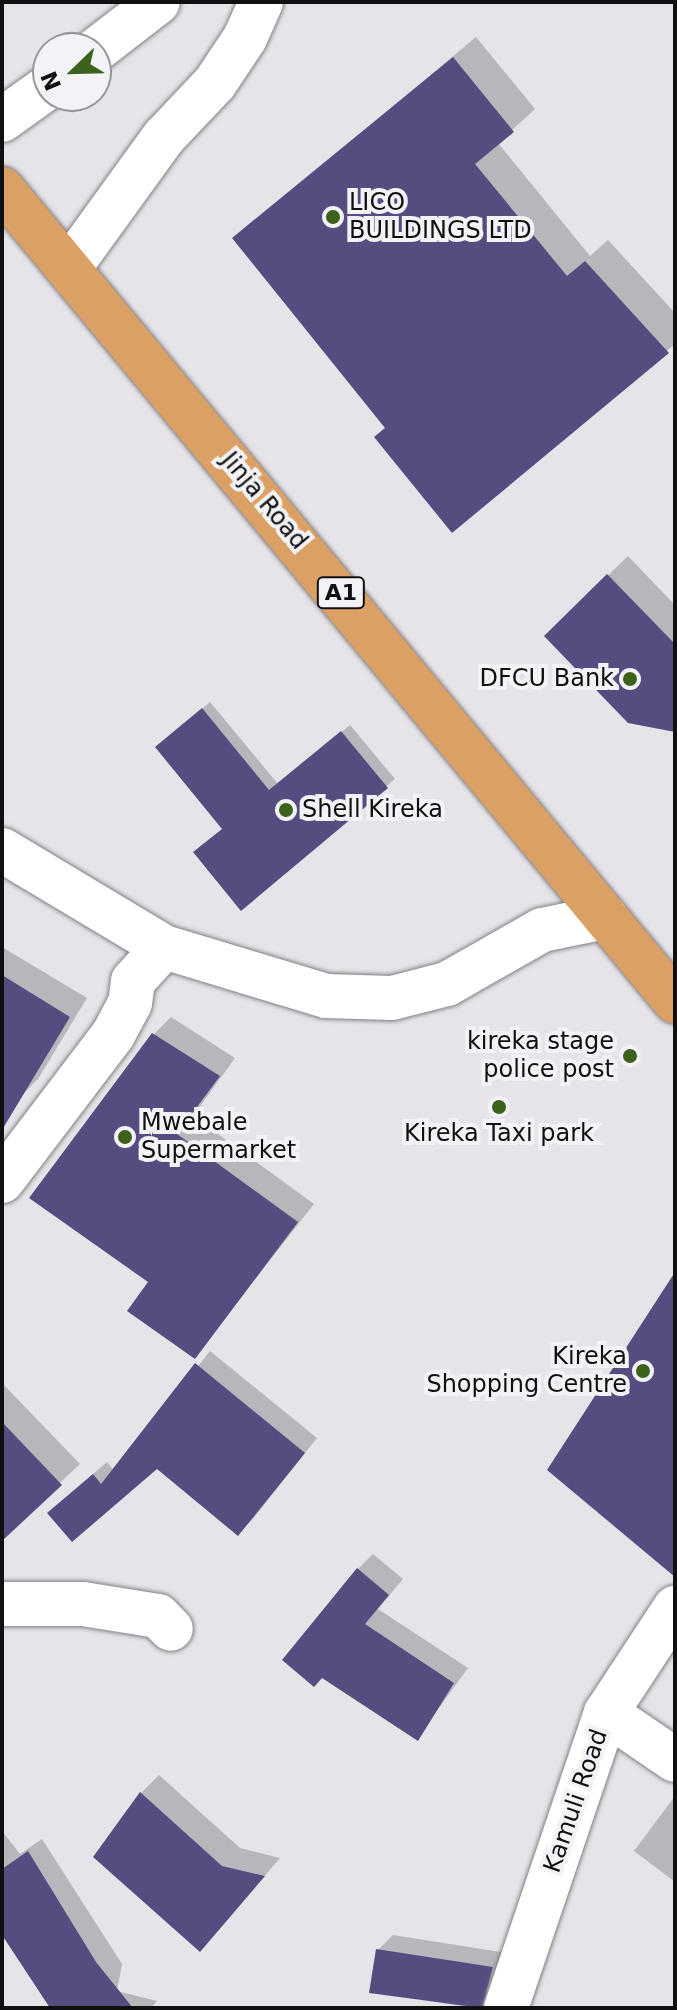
<!DOCTYPE html>
<style>
body{margin:0}
#map{position:relative;width:677px;height:2010px;overflow:hidden;background:#e6e4e9;font-family:"DejaVu Sans",sans-serif}
div>[style]{position:absolute}
.shadow>*{inset:0;background:#0003}
.building>*{inset:0;background:#554c80}
.roads{filter:drop-shadow(0 0 2px #838185) drop-shadow(0 0 2px #838185)}
.street>*{height:44px;margin:-22px;padding:0 22px;transform-origin:22px;border-radius:22px;background:#fff}
.secondary>*{height:44px;margin:-22px;padding:0 22px;transform-origin:22px;border-radius:22px;background:#fff}
.highway>*{height:44px;margin:-22px;padding:0 22px;transform-origin:22px;border-radius:22px;background:#dba063}
.dots>*{width:22px;height:22px;translate:-50% -50%;box-sizing:border-box;border:4px solid #f3f2f6;border-radius:50%}
span{translate:-50% -50%;white-space:nowrap;text-align:center;line-height:1.15;-webkit-text-stroke:8px #f3f2f6;paint-order:stroke}
.shield-label span{padding:2px 6px;background:#f3f2f6;border:2px solid;border-radius:6px;-webkit-text-stroke-width:0}
.shield-label{font-size:22px;color:#101011;font-weight:700}
.poi-label{font-size:24px;color:#101011}
.left{translate:0 -50%;text-align:left}
.right{translate:-100% -50%;text-align:right}
.street-label{font-size:24px;color:#101011}
.frame{position:absolute;inset:0;border:4px solid #101011;pointer-events:none}
.north{position:absolute;left:32px;top:32px;width:80px;height:80px;box-sizing:border-box;background:#f3f2f6;border:2px solid #98989a;border-radius:50%;rotate:247deg;font-size:22px;font-weight:700;line-height:32px;text-align:center;color:#101011}
.north::after{content:'';display:block;margin:auto;width:28px;height:36px;background:#3c621c;clip-path:polygon(50% 0,100% 100%,50% 72%,0 100%)}
</style>
<div id="map">
<div class="shadow">
<i style="clip-path:polygon(476px 37px,535px 109px,498px 143px,590px 256px,608px 240px,675px 313px,675px 344px,453px 531px,387px 427px,235px 238px)"></i>
<i style="clip-path:polygon(628px 556px,675px 605px,675px 730px,546px 636px)"></i>
<i style="clip-path:polygon(210px 702px,278px 784px,350px 725px,395px 779px,241px 908px,224px 828px,166px 740px)"></i>
<i style="clip-path:polygon(2px 947px,87px 998px,38px 1079px,20px 1097px,2px 1090px)"></i>
<i style="clip-path:polygon(171px 1017px,235px 1058px,193px 1116px,314px 1204px,195px 1356px,150px 1281px,153px 1035px)"></i>
<i style="clip-path:polygon(210px 1351px,317px 1438px,252px 1520px,238px 1533px,157px 1467px,63px 1500px,107px 1462px,114px 1471px)"></i>
<i style="clip-path:polygon(2px 1383px,80px 1464px,2px 1537px)"></i>
<i style="clip-path:polygon(373px 1554px,403px 1579px,378px 1609px,468px 1668px,417px 1738px,323px 1676px,358px 1569px)"></i>
<i style="clip-path:polygon(159px 1775px,240px 1848px,280px 1858px,217px 1932px,141px 1793px)"></i>
<i style="clip-path:polygon(675px 1796px,675px 1882px,634px 1851px)"></i>
<i style="clip-path:polygon(2px 1831px,20px 1854px,42px 1839px,122px 1964px,117px 1991px,157px 2001px,151px 2008px,52px 2008px,2px 1932px)"></i>
<i style="clip-path:polygon(393px 1935px,507px 1953px,496px 1995px,482px 2008px,472px 2008px,372px 1991px,378px 1950px)"></i>
</div>
<div class="building">
<i style="clip-path:polygon(453px 57px,514px 132px,475px 164px,567px 276px,585px 261px,669px 353px,452px 533px,374px 437px,385px 428px,232px 238px)"></i>
<i style="clip-path:polygon(607px 574px,675px 644px,675px 732px,628px 723px,544px 636px)"></i>
<i style="clip-path:polygon(202px 708px,269px 790px,341px 731px,388px 788px,241px 911px,193px 852px,222px 829px,155px 747px)"></i>
<i style="clip-path:polygon(2px 975px,70px 1017px,2px 1130px)"></i>
<i style="clip-path:polygon(152px 1033px,220px 1076px,177px 1134px,298px 1222px,195px 1359px,127px 1311px,148px 1282px,29px 1198px)"></i>
<i style="clip-path:polygon(675px 1272px,675px 1577px,547px 1470px)"></i>
<i style="clip-path:polygon(195px 1363px,305px 1453px,238px 1536px,157px 1469px,72px 1542px,47px 1513px,93px 1474px,101px 1484px)"></i>
<i style="clip-path:polygon(2px 1422px,62px 1485px,2px 1541px)"></i>
<i style="clip-path:polygon(357px 1568px,389px 1595px,365px 1624px,454px 1683px,418px 1741px,322px 1678px,314px 1687px,282px 1660px)"></i>
<i style="clip-path:polygon(140px 1792px,222px 1866px,265px 1876px,200px 1952px,93px 1857px)"></i>
<i style="clip-path:polygon(28px 1851px,96px 1962px,133px 2008px,50px 2008px,2px 1935px,2px 1869px)"></i>
<i style="clip-path:polygon(376px 1949px,493px 1967px,482px 2008px,369px 1993px)"></i>
</div>
<div class="roads">
<div class="street">
<i style="left:2px;top:1181px;width:183px;rotate:-52.8deg"></i>
<i style="left:113px;top:1035px;width:36px;rotate:-62deg"></i>
<i style="left:130px;top:1003px;width:22px;rotate:-82deg"></i>
<i style="left:133px;top:981px;width:46px;rotate:-47.6deg"></i>
<i style="left:2px;top:1604px;width:81px"></i>
<i style="left:83px;top:1604px;width:76px;rotate:9.1deg"></i>
<i style="left:158px;top:1616px;width:18px;rotate:45deg"></i>
<i style="left:606px;top:1713px;width:83px;rotate:34.3deg"></i>
</div>
<div class="secondary">
<i style="left:96px;top:50px;width:78px;rotate:-37.7deg"></i>
<i style="left:2px;top:120px;width:57px;rotate:-35.7deg"></i>
<i style="left:69px;top:268px;width:162px;rotate:-54.1deg"></i>
<i style="left:164px;top:137px;width:74px;rotate:-46.6deg"></i>
<i style="left:215px;top:83px;width:54px;rotate:-56.3deg"></i>
<i style="left:245px;top:38px;width:39px;rotate:-66deg"></i>
<i style="left:2px;top:850px;width:189px;rotate:30.9deg"></i>
<i style="left:164px;top:947px;width:169px;rotate:16.8deg"></i>
<i style="left:326px;top:996px;width:66px;rotate:1.7deg"></i>
<i style="left:392px;top:998px;width:57px;rotate:-14.3deg"></i>
<i style="left:447px;top:984px;width:109px;rotate:-29.6deg"></i>
<i style="left:542px;top:930px;width:65px;rotate:-11.5deg"></i>
<i style="left:506px;top:2008px;width:311px;rotate:-71.3deg"></i>
<i style="left:606px;top:1713px;width:126px;rotate:-56.7deg"></i>
</div>
<div class="highway">
<i style="left:2px;top:189px;width:1055px;rotate:50.35deg"></i>
</div>
</div>
<div class="dots">
<i style="left:333px;top:217px;background:#3c621c"></i>
<i style="left:630px;top:679px;background:#3c621c"></i>
<i style="left:286px;top:810px;background:#3c621c"></i>
<i style="left:630px;top:1056px;background:#3c621c"></i>
<i style="left:499px;top:1107px;background:#3c621c"></i>
<i style="left:125px;top:1137px;background:#3c621c"></i>
<i style="left:643px;top:1371px;background:#3c621c"></i>
</div>
<div class="shield-label">
<span style="left:341px;top:593px">A1</span>
</div>
<div class="poi-label">
<span class="left" style="left:349px;top:217px">LICO<br>BUILDINGS LTD</span>
<span class="right" style="left:614px;top:679px">DFCU Bank</span>
<span class="left" style="left:302px;top:810px">Shell Kireka</span>
<span class="right" style="left:614px;top:1056px">kireka stage<br>police post</span>
<span class="left" style="left:141px;top:1137px">Mwebale<br>Supermarket</span>
<span style="left:499px;top:1134px">Kireka Taxi park</span>
<span class="right" style="left:627px;top:1371px">Kireka<br>Shopping Centre</span>
</div>
<div class="street-label">
<span style="left:264px;top:501px;rotate:50deg">Jinja Road</span>
<span style="left:576px;top:1801px;rotate:-71deg">Kamuli Road</span>
</div>
<div class="frame"></div>
<div class="north">N</div>
</div>
